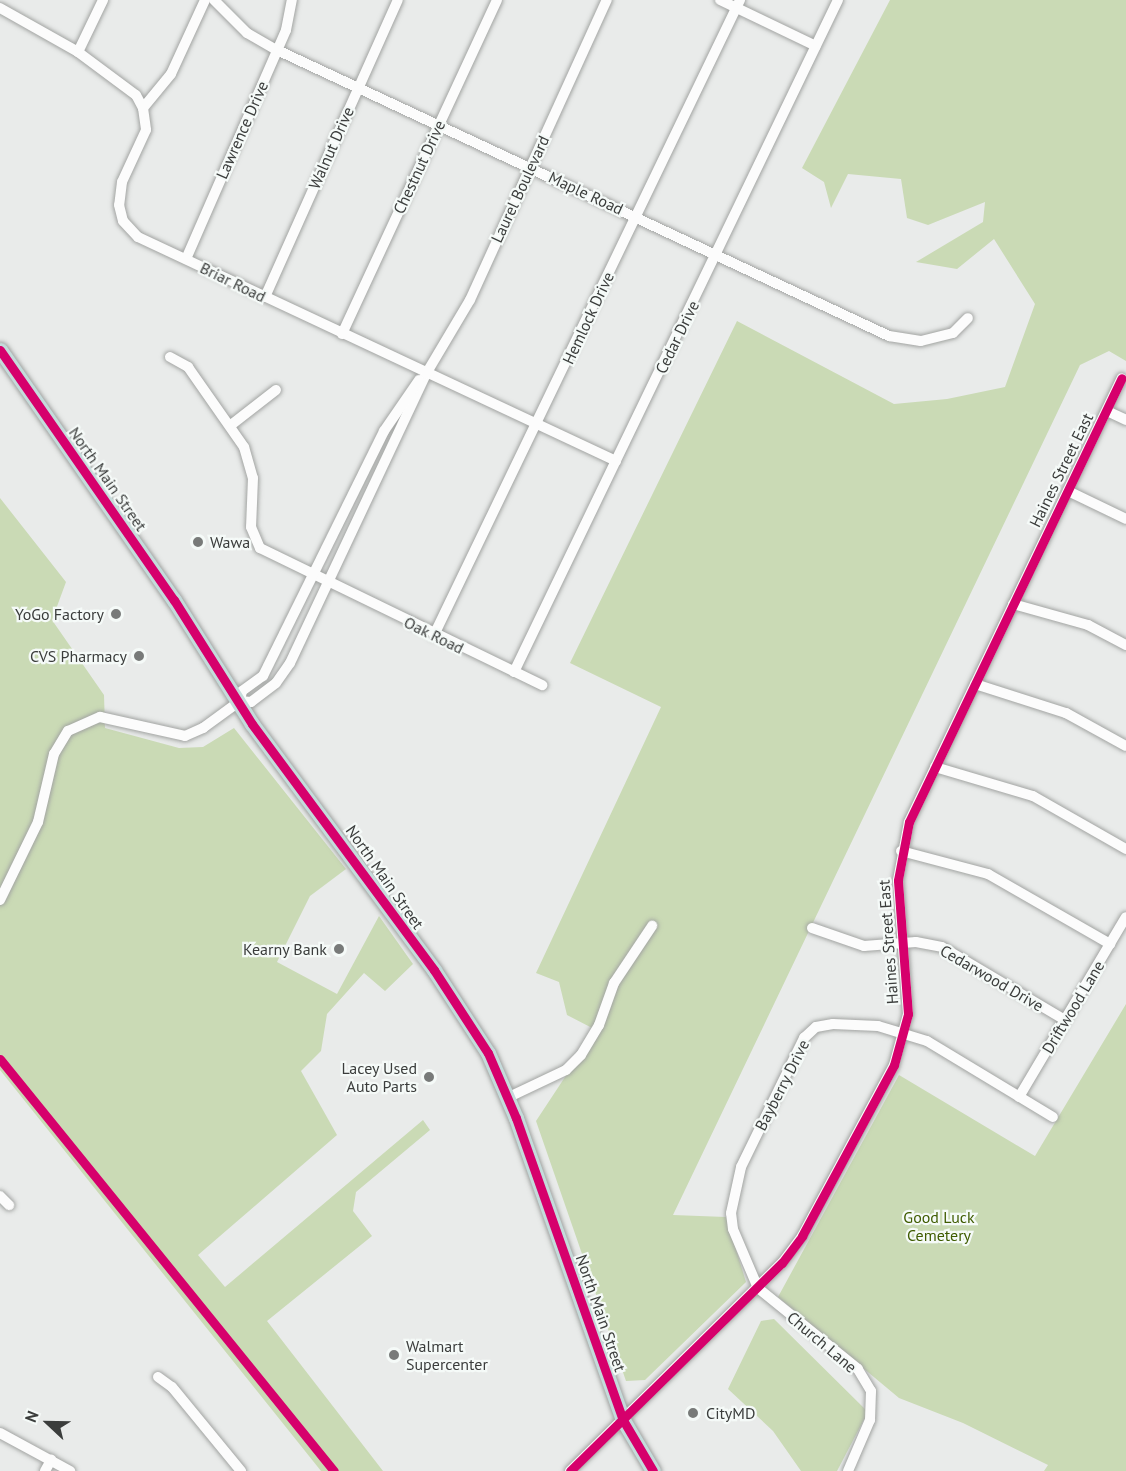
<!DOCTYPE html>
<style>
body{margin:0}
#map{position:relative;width:1126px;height:1471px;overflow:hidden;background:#e9ebea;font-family:"PT Sans",sans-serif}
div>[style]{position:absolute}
.green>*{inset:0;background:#cadab5}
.roads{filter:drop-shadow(0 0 2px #a2a4a2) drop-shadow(0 0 2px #a2a4a2)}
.minor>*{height:10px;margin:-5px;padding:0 5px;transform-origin:5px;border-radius:5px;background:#fcfcfc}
.highway>*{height:15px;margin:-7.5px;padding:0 7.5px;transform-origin:7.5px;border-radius:7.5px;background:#c5dbdb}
.cycleway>*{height:9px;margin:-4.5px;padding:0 4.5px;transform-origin:4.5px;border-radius:4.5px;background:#d6006c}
.dots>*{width:16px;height:16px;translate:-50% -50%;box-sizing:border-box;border:3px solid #f5faf8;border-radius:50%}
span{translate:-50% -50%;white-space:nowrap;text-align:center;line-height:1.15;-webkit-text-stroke:4.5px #f5faf8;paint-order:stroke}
.street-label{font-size:16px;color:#3b3d3c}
.poi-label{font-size:16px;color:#3b3d3c}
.left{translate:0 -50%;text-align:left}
.right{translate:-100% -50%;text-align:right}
.park-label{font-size:16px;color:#3f5c00}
.north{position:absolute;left:18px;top:1393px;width:60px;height:60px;-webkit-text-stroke:4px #f5faf8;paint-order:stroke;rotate:292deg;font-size:16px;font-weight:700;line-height:24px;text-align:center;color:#3b3d3c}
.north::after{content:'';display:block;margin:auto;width:21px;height:27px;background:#3b3d3c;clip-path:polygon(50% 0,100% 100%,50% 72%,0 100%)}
</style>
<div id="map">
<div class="green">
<i style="clip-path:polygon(890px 0,1126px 0,1126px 361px,1109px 351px,1080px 365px,673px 1215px,726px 1217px,746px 1282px,645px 1380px,626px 1381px,536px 1121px,596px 1030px,567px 1015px,559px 982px,536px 973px,661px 707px,570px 663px,737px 321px,894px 404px,947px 399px,1005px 387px,1035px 304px,994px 239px,957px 269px,916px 262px,983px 222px,985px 202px,928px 225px,907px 218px,901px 179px,848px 174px,831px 208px,824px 182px,802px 168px)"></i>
<i style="clip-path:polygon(0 498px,66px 582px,52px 620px,104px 695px,105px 728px,179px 748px,203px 747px,234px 728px,346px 869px,310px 896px,277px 962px,337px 994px,379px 916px,413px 964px,385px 991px,364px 973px,327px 1014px,321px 1051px,301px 1071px,337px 1135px,198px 1255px,225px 1287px,423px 1120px,430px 1130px,356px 1192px,353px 1211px,372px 1236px,267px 1321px,383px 1471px,321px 1471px,0 1070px)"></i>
<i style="clip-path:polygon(1126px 1004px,1126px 1471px,1044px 1471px,1048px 1465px,963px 1423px,899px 1398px,778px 1297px,899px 1075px,1035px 1156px)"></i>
<i style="clip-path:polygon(774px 1319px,868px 1412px,837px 1471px,801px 1471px,773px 1431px,728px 1389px,761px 1321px)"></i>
</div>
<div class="roads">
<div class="minor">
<i style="left:214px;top:0;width:47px;rotate:45deg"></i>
<i style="left:247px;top:33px;width:34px;rotate:30deg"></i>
<i style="left:277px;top:50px;width:676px;rotate:25.05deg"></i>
<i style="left:889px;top:336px;width:32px;rotate:9deg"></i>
<i style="left:921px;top:341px;width:33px;rotate:-14deg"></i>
<i style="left:953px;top:333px;width:21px;rotate:-45deg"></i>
<i style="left:720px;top:0;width:106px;rotate:25.6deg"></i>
<i style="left:0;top:8px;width:90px;rotate:29.4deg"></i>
<i style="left:78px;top:52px;width:72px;rotate:36.6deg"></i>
<i style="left:136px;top:95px;width:15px;rotate:62deg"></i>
<i style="left:143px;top:108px;width:22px;rotate:82deg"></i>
<i style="left:146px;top:130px;width:57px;rotate:114.8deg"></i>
<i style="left:122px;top:182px;width:23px;rotate:97deg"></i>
<i style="left:119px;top:205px;width:16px;rotate:76deg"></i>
<i style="left:123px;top:221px;width:22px;rotate:47deg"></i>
<i style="left:138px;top:237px;width:528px;rotate:25.11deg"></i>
<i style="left:78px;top:52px;width:58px;rotate:-64.3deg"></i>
<i style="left:143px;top:108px;width:44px;rotate:-50.5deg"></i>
<i style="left:171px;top:74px;width:81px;rotate:-65.3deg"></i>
<i style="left:186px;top:259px;width:250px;rotate:-66.4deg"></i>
<i style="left:286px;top:30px;width:31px;rotate:-79deg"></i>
<i style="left:265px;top:297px;width:325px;rotate:-65.9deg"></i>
<i style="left:342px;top:334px;width:368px;rotate:-65.1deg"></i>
<i style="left:170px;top:357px;width:21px;rotate:29deg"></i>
<i style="left:188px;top:367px;width:98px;rotate:55deg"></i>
<i style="left:244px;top:447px;width:32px;rotate:74deg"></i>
<i style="left:253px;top:478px;width:49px;rotate:92.3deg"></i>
<i style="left:251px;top:527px;width:23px;rotate:67deg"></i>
<i style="left:260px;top:548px;width:314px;rotate:25.9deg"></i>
<i style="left:1107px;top:411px;width:21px;rotate:25deg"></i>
<i style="left:231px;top:425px;width:57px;rotate:-37.9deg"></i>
<i style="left:1068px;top:491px;width:64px;rotate:25.8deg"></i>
<i style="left:1013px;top:604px;width:78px;rotate:15.6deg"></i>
<i style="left:1088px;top:625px;width:43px;rotate:27.8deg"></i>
<i style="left:434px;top:635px;width:705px;rotate:-64.27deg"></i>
<i style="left:514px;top:672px;width:746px;rotate:-64.26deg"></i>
<i style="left:975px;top:684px;width:96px;rotate:17.7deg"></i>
<i style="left:1066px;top:713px;width:68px;rotate:28.8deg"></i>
<i style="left:240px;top:701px;width:11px;rotate:5deg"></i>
<i style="left:251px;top:702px;width:31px;rotate:-37deg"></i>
<i style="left:276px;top:683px;width:24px;rotate:-55deg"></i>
<i style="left:290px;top:663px;width:319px;rotate:-64.8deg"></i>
<i style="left:426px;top:374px;width:86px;rotate:-59.3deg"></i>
<i style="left:470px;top:300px;width:330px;rotate:-65.5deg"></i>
<i style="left:935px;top:767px;width:102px;rotate:16.5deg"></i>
<i style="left:1033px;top:796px;width:107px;rotate:29.7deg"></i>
<i style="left:901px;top:851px;width:90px;rotate:14.8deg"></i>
<i style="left:988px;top:874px;width:141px;rotate:29.8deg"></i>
<i style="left:0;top:900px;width:87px;rotate:-64deg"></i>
<i style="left:38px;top:822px;width:70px;rotate:-76.8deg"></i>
<i style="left:54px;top:754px;width:27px;rotate:-59deg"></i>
<i style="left:68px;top:731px;width:35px;rotate:-24deg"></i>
<i style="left:100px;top:717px;width:87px;rotate:12.6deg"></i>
<i style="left:185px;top:736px;width:20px;rotate:-24deg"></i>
<i style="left:203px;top:728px;width:46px;rotate:-36.1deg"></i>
<i style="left:240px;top:701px;width:10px;rotate:-79deg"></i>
<i style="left:242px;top:691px;width:26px;rotate:-36deg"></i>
<i style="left:263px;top:676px;width:273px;rotate:-63.7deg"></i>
<i style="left:384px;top:431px;width:62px;rotate:-55.5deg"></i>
<i style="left:812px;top:928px;width:55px;rotate:19.1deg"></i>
<i style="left:864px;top:946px;width:52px;rotate:-4.4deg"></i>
<i style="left:916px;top:942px;width:26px;rotate:11deg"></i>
<i style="left:942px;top:947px;width:143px;rotate:30.7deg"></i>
<i style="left:509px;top:1097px;width:63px;rotate:-25.3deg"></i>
<i style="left:566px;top:1070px;width:21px;rotate:-45deg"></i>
<i style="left:581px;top:1055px;width:35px;rotate:-59deg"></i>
<i style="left:599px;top:1025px;width:45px;rotate:-70.3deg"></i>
<i style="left:614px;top:983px;width:69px;rotate:-56.3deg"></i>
<i style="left:1019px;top:1097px;width:209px;rotate:-59.3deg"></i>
<i style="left:0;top:1196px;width:13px;rotate:45deg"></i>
<i style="left:158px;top:1377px;width:17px;rotate:36deg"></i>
<i style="left:172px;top:1387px;width:109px;rotate:50.6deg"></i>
<i style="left:0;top:1433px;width:80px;rotate:28.5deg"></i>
<i style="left:45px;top:1471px;width:13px;rotate:-61deg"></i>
<i style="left:570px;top:1471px;width:297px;rotate:-44.5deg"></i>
<i style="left:782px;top:1263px;width:34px;rotate:-53deg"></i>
<i style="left:802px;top:1236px;width:194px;rotate:-61.7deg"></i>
<i style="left:894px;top:1065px;width:53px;rotate:-74.6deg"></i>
<i style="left:908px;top:1014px;width:134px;rotate:-94.3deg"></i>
<i style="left:898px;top:880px;width:59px;rotate:-79.3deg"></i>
<i style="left:909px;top:822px;width:492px;rotate:-64.4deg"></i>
<i style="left:848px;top:1471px;width:56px;rotate:-66.7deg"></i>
<i style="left:870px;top:1420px;width:29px;rotate:-88deg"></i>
<i style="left:871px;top:1391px;width:26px;rotate:-121deg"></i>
<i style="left:858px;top:1369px;width:129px;rotate:-141deg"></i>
<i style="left:758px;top:1288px;width:64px;rotate:-113deg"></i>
<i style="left:733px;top:1229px;width:16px;rotate:-97deg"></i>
<i style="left:731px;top:1213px;width:47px;rotate:-77.7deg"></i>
<i style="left:741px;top:1167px;width:144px;rotate:-64deg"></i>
<i style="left:804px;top:1038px;width:16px;rotate:-43deg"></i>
<i style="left:816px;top:1027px;width:17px;rotate:-10deg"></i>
<i style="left:833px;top:1024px;width:45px;rotate:2.5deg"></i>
<i style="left:878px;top:1026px;width:27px;rotate:17deg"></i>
<i style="left:904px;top:1034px;width:24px;rotate:17deg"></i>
<i style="left:927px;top:1041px;width:147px;rotate:31.1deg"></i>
</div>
<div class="highway">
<i style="left:0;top:350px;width:305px;rotate:55.2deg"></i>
<i style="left:174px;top:600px;width:146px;rotate:57.8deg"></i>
<i style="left:252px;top:724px;width:306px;rotate:53.5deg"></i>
<i style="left:434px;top:970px;width:99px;rotate:57deg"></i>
<i style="left:488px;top:1053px;width:71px;rotate:66.7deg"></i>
<i style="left:516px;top:1118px;width:320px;rotate:70.5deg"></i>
<i style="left:623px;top:1420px;width:59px;rotate:59.5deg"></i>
</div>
</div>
<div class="cycleway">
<i style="left:0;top:350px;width:305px;rotate:55.2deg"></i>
<i style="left:174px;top:600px;width:146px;rotate:57.8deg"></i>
<i style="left:252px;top:724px;width:306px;rotate:53.5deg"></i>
<i style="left:434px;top:970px;width:99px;rotate:57deg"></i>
<i style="left:488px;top:1053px;width:71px;rotate:66.7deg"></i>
<i style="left:516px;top:1118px;width:320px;rotate:70.5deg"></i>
<i style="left:623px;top:1420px;width:59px;rotate:59.5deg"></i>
<i style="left:0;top:1059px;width:530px;rotate:50.97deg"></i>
<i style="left:570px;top:1471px;width:297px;rotate:-44.5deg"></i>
<i style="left:782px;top:1263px;width:34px;rotate:-53deg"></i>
<i style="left:802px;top:1236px;width:194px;rotate:-61.7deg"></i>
<i style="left:894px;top:1065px;width:53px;rotate:-74.6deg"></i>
<i style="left:908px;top:1014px;width:134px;rotate:-94.3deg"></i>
<i style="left:898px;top:880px;width:59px;rotate:-79.3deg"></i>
<i style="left:909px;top:822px;width:492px;rotate:-64.4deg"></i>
</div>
<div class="dots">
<i style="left:198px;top:542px;background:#787a79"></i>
<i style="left:116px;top:614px;background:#787a79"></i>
<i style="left:139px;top:656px;background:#787a79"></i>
<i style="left:339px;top:949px;background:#787a79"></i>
<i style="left:429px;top:1077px;background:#787a79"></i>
<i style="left:394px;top:1355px;background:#787a79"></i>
<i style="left:693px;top:1413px;background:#787a79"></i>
</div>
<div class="street-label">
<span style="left:242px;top:130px;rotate:-66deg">Lawrence Drive</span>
<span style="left:331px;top:148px;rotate:-66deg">Walnut Drive</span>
<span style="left:419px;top:167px;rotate:-65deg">Chestnut Drive</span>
<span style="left:520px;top:189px;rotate:-65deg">Laurel Boulevard</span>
<span style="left:586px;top:193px;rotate:25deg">Maple Road</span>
<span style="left:233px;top:282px;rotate:26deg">Briar Road</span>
<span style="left:588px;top:318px;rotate:-65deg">Hemlock Drive</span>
<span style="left:677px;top:337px;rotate:-64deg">Cedar Drive</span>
<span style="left:1061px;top:470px;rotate:-64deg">Haines Street East</span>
<span style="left:108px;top:479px;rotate:55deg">North Main Street</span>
<span style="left:434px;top:635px;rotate:26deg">Oak Road</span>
<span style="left:385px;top:877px;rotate:55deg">North Main Street</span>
<span style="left:888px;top:942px;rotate:-94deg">Haines Street East</span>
<span style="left:992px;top:978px;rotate:30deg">Cedarwood Drive</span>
<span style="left:1073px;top:1007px;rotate:-59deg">Driftwood Lane</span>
<span style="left:782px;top:1085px;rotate:-63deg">Bayberry Drive</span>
<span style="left:601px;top:1313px;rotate:71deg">North Main Street</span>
<span style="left:822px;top:1342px;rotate:40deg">Church Lane</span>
</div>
<div class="poi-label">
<span class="left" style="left:210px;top:542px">Wawa</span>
<span class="right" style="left:104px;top:614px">YoGo Factory</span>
<span class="right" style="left:127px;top:656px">CVS Pharmacy</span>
<span class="right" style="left:327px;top:949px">Kearny Bank</span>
<span class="right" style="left:417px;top:1077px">Lacey Used<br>Auto Parts</span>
<span class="left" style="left:406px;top:1355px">Walmart<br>Supercenter</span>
<span class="left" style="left:706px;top:1413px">CityMD</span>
</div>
<div class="park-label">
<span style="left:939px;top:1226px">Good Luck<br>Cemetery</span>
</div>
<div class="north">N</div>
</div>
